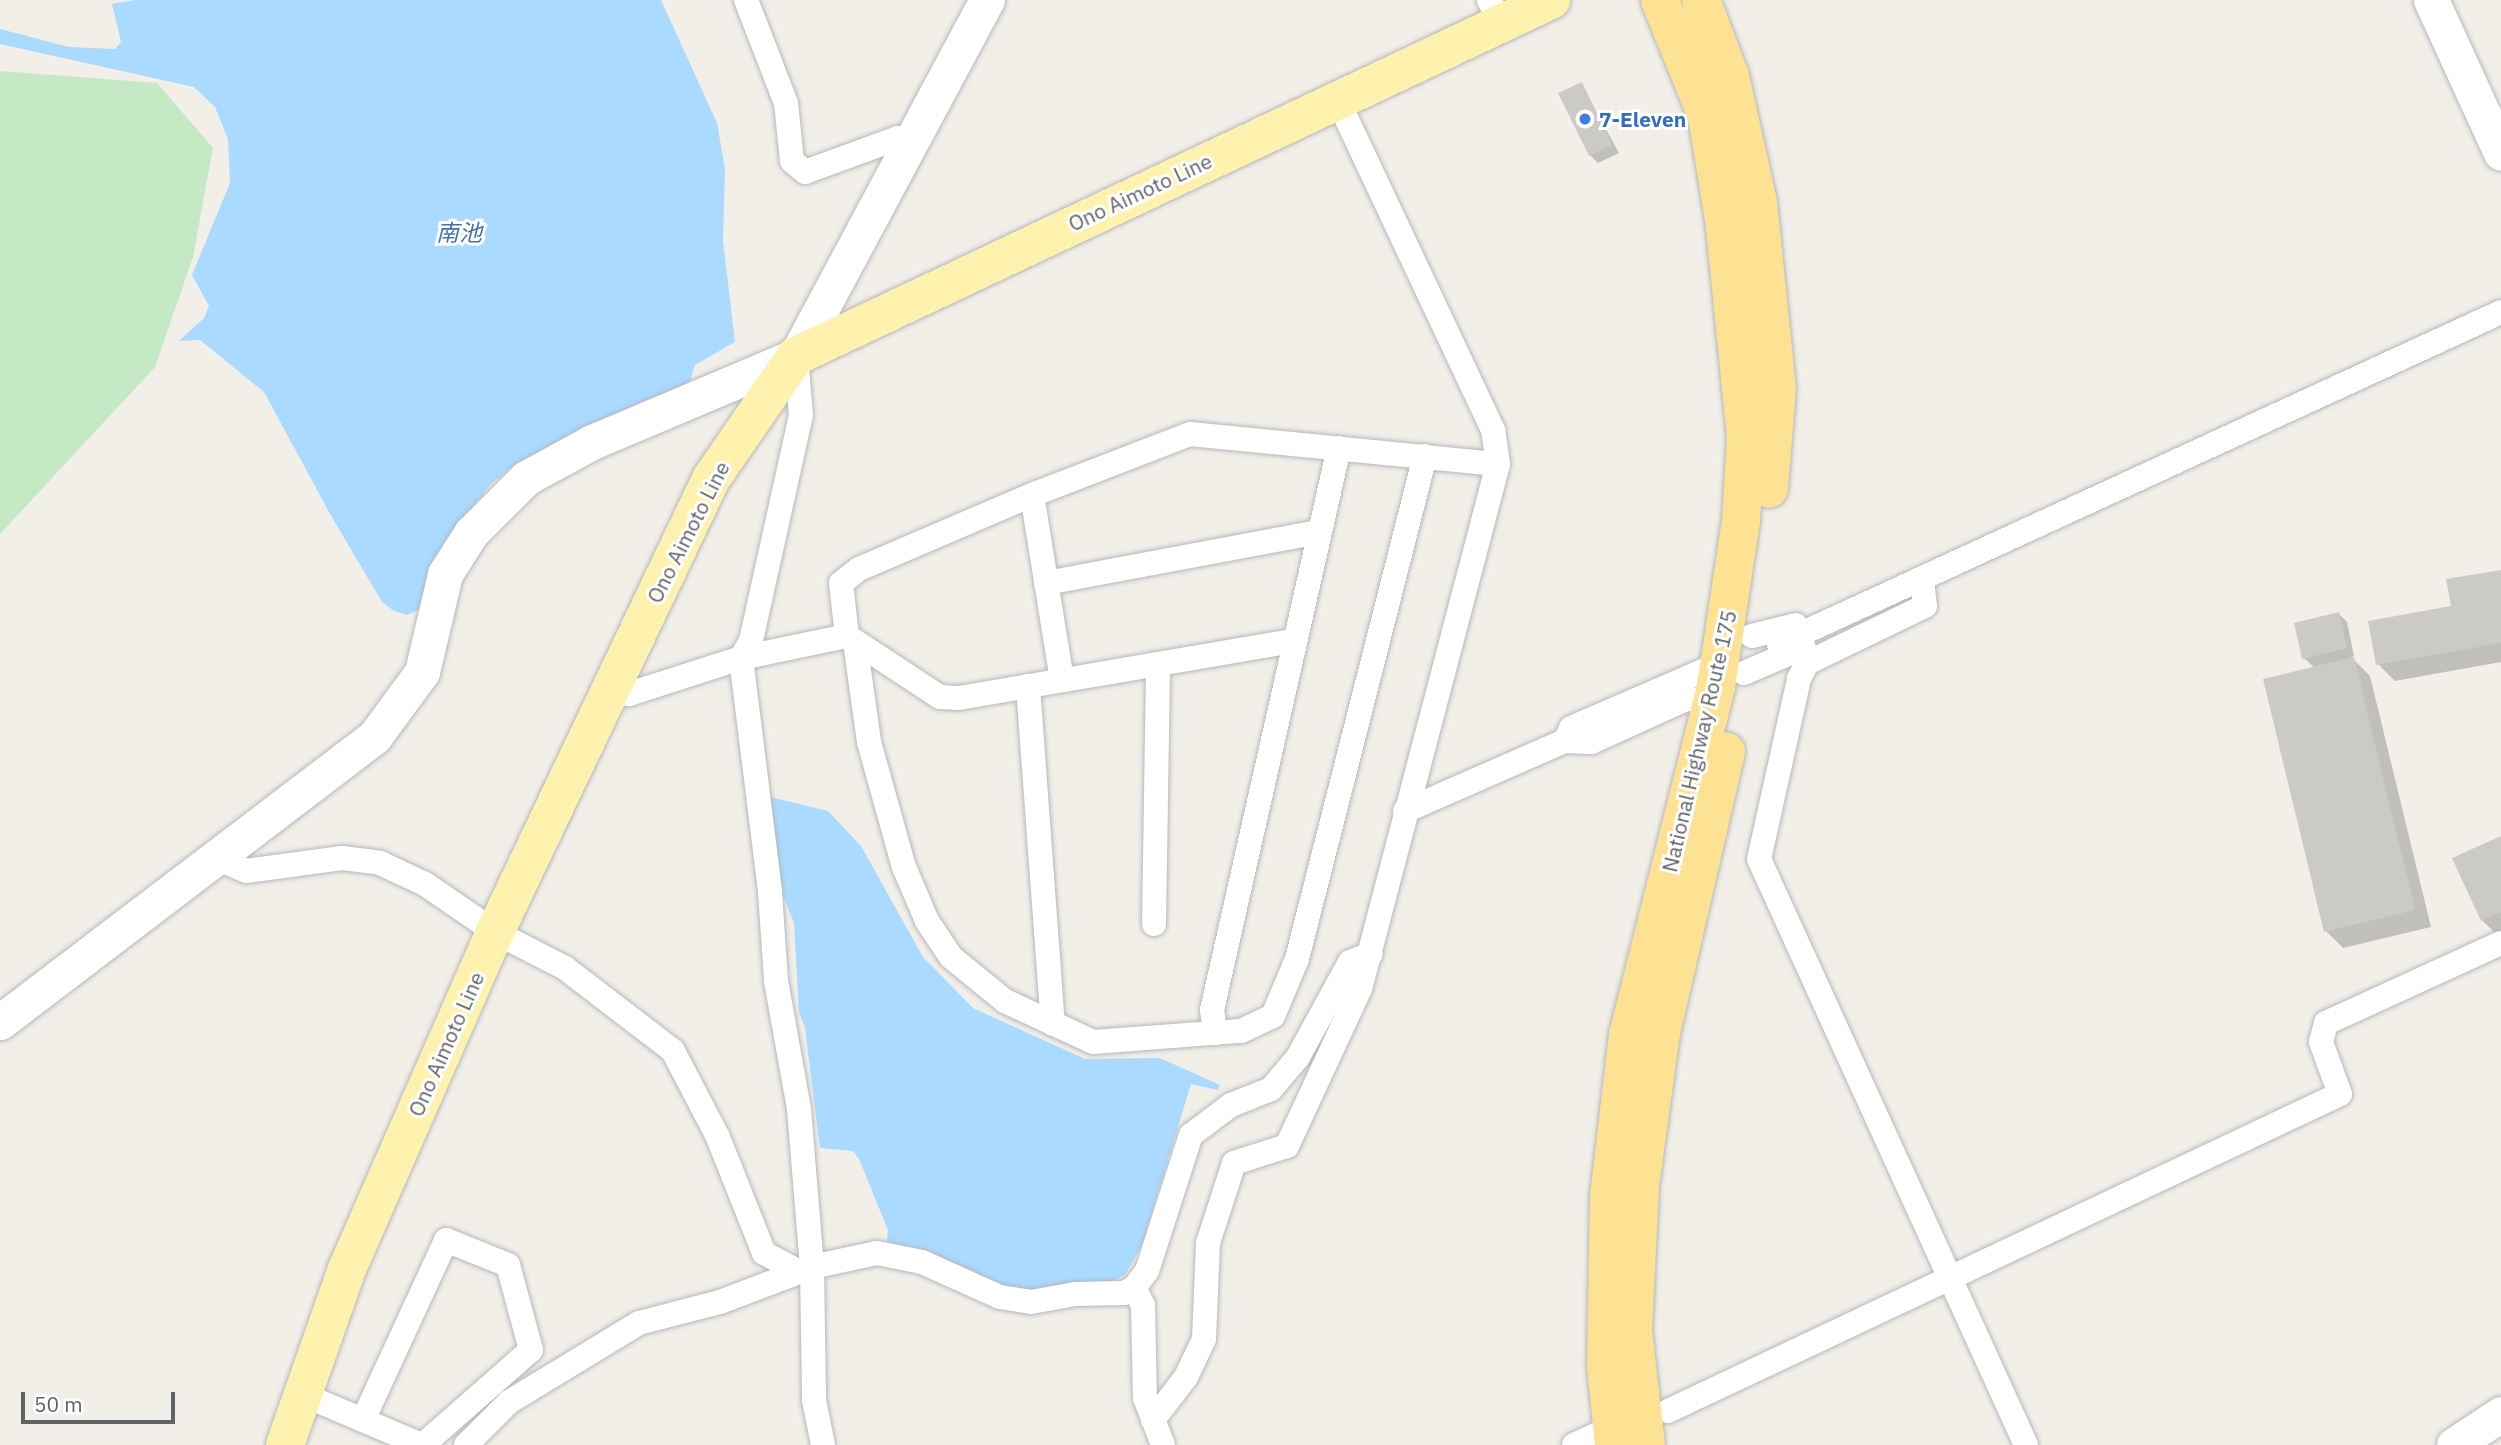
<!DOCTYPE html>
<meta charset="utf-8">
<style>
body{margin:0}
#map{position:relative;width:2501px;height:1445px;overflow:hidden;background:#f1efe8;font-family:"IBM Plex Sans","Noto Sans JP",sans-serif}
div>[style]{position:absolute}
.green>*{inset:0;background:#c5e8c5}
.water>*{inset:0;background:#aadaff}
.shadow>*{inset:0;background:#0003}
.building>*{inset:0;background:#cccac5}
.roads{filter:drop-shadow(0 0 2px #b5b8bc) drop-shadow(0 0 2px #b5b8bc)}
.street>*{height:24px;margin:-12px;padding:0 12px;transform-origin:12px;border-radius:12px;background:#fff}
.secondary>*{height:35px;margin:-17.5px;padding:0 17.5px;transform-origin:17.5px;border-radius:17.5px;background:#fff}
.primary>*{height:38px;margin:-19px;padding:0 19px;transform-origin:19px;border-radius:19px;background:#fff2af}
.highway>*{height:38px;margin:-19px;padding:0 19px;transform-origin:19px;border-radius:19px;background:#fde293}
.dots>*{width:19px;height:19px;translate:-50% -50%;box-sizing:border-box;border:4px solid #fff;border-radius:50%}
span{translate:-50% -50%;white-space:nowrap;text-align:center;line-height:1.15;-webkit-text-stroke:6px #fff;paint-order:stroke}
.shop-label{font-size:21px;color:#366cbe;font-weight:700}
.left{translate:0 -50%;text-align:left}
.street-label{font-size:21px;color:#5f6368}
.water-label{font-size:23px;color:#4174aa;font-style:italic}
.scale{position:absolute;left:21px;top:1392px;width:154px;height:32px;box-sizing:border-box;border:4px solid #5f6368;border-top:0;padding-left:9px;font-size:21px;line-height:24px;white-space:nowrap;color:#5f6368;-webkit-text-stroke:5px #fff;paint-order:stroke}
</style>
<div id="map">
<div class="green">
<i style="clip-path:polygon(0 71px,157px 83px,213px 148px,193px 257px,155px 367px,0 534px)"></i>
</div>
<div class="water">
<i style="clip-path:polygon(135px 0,661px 0,717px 123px,725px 169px,723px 241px,735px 342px,695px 365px,689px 384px,510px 468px,489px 486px,454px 533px,427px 606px,407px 615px,394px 611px,382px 602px,329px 512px,264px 392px,200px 340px,179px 341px,204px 318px,209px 306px,192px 275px,230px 183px,228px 139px,215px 107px,194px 87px,0 44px,0 29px,69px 47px,115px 49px,121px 42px,112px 4px)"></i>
<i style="clip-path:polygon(766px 796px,828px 811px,861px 846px,923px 957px,973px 1008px,1085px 1059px,1160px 1058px,1220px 1085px,1218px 1090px,1191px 1084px,1142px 1245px,1125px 1275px,1110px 1282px,1020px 1293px,887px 1241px,888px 1230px,859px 1159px,853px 1151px,820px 1148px,805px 1028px,799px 1012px,794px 923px,783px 895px)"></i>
</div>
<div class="shadow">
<i style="clip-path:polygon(1581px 84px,1619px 153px,1598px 163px,1590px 155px)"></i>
<i style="clip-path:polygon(2501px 572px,2501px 662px,2395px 681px,2378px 664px)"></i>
<i style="clip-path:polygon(2339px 614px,2347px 622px,2354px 656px,2351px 657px,2370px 676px,2431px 927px,2343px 948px,2326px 931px,2315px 668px,2304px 658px)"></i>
<i style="clip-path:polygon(2501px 838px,2501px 936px,2499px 937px,2482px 920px)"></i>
</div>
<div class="building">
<i style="clip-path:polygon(1582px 82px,1612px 145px,1589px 156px,1558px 93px)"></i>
<i style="clip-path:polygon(2501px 570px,2501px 643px,2376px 665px,2368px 621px,2451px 606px,2446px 579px)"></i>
<i style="clip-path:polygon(2339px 612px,2347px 648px,2302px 659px,2294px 623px)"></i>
<i style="clip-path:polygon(2354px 657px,2415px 910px,2324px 932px,2263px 679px)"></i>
<i style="clip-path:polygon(2501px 836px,2501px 912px,2481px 921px,2452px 858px)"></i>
</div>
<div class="roads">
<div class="street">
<i style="left:746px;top:0;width:110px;rotate:68.8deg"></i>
<i style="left:786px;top:103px;width:58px;rotate:84.1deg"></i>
<i style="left:792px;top:161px;width:17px;rotate:40deg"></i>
<i style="left:805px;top:172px;width:99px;rotate:-20.1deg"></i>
<i style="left:898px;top:138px;width:13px;rotate:23deg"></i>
<i style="left:1489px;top:0;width:25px;rotate:64deg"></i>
<i style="left:796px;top:356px;width:59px;rotate:85.2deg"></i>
<i style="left:801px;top:415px;width:231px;rotate:102.5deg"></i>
<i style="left:751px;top:641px;width:20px;rotate:120deg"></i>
<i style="left:741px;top:658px;width:236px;rotate:82.9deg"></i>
<i style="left:770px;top:892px;width:89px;rotate:86.1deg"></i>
<i style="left:776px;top:981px;width:130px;rotate:79.8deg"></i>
<i style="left:799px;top:1109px;width:159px;rotate:85.3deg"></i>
<i style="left:812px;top:1267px;width:133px;rotate:89.1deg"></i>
<i style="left:814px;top:1400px;width:46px;rotate:78.7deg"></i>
<i style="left:1922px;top:579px;width:27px;rotate:84deg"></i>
<i style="left:1925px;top:606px;width:131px;rotate:154.2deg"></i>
<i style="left:1807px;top:663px;width:18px;rotate:117deg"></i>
<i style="left:1799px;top:679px;width:184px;rotate:102.5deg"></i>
<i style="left:1759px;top:859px;width:644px;rotate:65.5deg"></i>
<i style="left:1046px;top:583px;width:278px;rotate:-10.6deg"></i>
<i style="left:847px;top:636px;width:53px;rotate:-96.5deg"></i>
<i style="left:841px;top:583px;width:23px;rotate:-38deg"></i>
<i style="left:859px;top:569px;width:188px;rotate:-23.2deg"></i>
<i style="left:1752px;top:636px;width:45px;rotate:-14deg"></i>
<i style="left:855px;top:642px;width:101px;rotate:82deg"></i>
<i style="left:869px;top:742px;width:130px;rotate:74.4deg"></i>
<i style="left:904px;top:867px;width:59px;rotate:66.9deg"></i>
<i style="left:927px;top:921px;width:43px;rotate:56.3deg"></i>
<i style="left:951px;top:957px;width:70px;rotate:39.2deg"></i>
<i style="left:1005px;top:1001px;width:97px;rotate:25deg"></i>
<i style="left:1093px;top:1042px;width:148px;rotate:-4.3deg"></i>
<i style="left:1241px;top:1031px;width:35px;rotate:-25deg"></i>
<i style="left:1273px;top:1016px;width:62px;rotate:-67.2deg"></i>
<i style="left:1297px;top:959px;width:519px;rotate:-75.72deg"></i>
<i style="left:1779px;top:644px;width:795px;rotate:-24.69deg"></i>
<i style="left:1744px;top:673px;width:65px;rotate:-23.4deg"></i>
<i style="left:1062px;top:680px;width:187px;rotate:-99.2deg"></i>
<i style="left:1032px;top:495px;width:169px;rotate:-21.1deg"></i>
<i style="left:1190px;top:434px;width:309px;rotate:5.6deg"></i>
<i style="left:1028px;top:686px;width:339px;rotate:85.8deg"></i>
<i style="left:610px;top:688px;width:20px;rotate:18deg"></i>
<i style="left:629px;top:694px;width:118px;rotate:-17.8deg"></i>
<i style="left:741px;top:658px;width:108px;rotate:-11.7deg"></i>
<i style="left:847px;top:636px;width:111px;rotate:33.3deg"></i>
<i style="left:940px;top:697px;width:19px;rotate:3deg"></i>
<i style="left:959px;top:698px;width:339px;rotate:-9.7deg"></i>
<i style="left:1712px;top:702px;width:26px;rotate:-173deg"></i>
<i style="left:1686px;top:699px;width:104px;rotate:155.6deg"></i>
<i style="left:1591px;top:742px;width:26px;rotate:-178deg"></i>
<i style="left:1565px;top:741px;width:14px;rotate:-65deg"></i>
<i style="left:1571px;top:728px;width:146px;rotate:-23.4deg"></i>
<i style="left:1705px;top:670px;width:20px;rotate:-37deg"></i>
<i style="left:1405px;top:811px;width:191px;rotate:-23.7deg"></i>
<i style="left:216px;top:858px;width:33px;rotate:23deg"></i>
<i style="left:246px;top:871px;width:97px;rotate:-7.7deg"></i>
<i style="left:342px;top:858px;width:38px;rotate:7deg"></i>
<i style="left:380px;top:863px;width:50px;rotate:25deg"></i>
<i style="left:425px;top:884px;width:85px;rotate:34.4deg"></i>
<i style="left:495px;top:932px;width:79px;rotate:27.2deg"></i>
<i style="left:565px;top:968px;width:136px;rotate:37.5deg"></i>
<i style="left:673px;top:1051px;width:95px;rotate:62.4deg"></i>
<i style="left:717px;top:1135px;width:127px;rotate:68.3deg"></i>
<i style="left:764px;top:1253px;width:40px;rotate:28deg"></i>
<i style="left:1154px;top:924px;width:260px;rotate:-89.1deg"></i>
<i style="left:1215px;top:1033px;width:23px;rotate:-97deg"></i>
<i style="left:1212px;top:1010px;width:576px;rotate:-77.27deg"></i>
<i style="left:1134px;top:1288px;width:19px;rotate:62deg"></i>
<i style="left:1143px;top:1305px;width:93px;rotate:88.8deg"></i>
<i style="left:1145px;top:1398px;width:50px;rotate:69deg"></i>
<i style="left:304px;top:1395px;width:127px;rotate:23.1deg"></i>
<i style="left:1668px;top:1411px;width:743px;rotate:-25.25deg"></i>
<i style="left:2340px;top:1094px;width:55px;rotate:-110.1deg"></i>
<i style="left:2321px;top:1042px;width:20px;rotate:-75deg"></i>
<i style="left:2326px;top:1023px;width:192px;rotate:-24.6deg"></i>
<i style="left:363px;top:1420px;width:198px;rotate:-65.2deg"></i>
<i style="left:446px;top:1240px;width:67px;rotate:22deg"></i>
<i style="left:508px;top:1265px;width:88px;rotate:74.9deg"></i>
<i style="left:531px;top:1350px;width:144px;rotate:138.7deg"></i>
<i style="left:1153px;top:1420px;width:54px;rotate:-52.5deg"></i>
<i style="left:1186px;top:1377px;width:42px;rotate:-64.7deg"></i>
<i style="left:1204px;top:1339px;width:96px;rotate:-87.6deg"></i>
<i style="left:1208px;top:1243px;width:84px;rotate:-72deg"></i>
<i style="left:1234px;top:1163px;width:56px;rotate:-17.8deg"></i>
<i style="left:1287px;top:1146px;width:173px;rotate:-65.1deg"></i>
<i style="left:1360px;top:989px;width:543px;rotate:-75.27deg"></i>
<i style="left:1498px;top:464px;width:34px;rotate:-98deg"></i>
<i style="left:1493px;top:430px;width:367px;rotate:-115.2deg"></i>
<i style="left:466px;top:1445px;width:61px;rotate:-45deg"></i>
<i style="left:509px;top:1402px;width:152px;rotate:-31.3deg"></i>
<i style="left:639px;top:1323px;width:84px;rotate:-14.5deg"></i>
<i style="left:720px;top:1302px;width:98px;rotate:-20.8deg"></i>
<i style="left:812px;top:1267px;width:66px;rotate:-12.2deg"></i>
<i style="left:877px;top:1253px;width:46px;rotate:11.3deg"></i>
<i style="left:922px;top:1262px;width:85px;rotate:24.2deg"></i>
<i style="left:1000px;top:1297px;width:31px;rotate:9deg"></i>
<i style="left:1031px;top:1302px;width:45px;rotate:-10.3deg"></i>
<i style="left:1075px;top:1294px;width:49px;rotate:-1.2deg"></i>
<i style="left:1124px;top:1293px;width:11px;rotate:-27deg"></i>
<i style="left:1134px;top:1288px;width:21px;rotate:-53deg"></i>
<i style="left:1147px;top:1271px;width:143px;rotate:-72.1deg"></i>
<i style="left:1191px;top:1135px;width:50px;rotate:-36.9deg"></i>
<i style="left:1231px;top:1105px;width:43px;rotate:-21.8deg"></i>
<i style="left:1271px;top:1089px;width:42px;rotate:-49.8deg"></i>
<i style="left:1298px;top:1057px;width:108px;rotate:-61.3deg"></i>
<i style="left:1350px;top:962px;width:22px;rotate:-21deg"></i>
<i style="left:1574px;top:1445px;width:43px;rotate:-24.8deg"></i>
</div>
<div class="secondary">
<i style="left:2431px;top:0;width:168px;rotate:65.4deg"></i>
<i style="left:0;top:1022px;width:472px;rotate:-37.3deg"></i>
<i style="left:375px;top:736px;width:79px;rotate:-53.7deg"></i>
<i style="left:422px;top:672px;width:101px;rotate:-76.8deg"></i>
<i style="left:445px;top:574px;width:49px;rotate:-57.6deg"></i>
<i style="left:471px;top:533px;width:78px;rotate:-45deg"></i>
<i style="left:526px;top:478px;width:75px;rotate:-28.6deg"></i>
<i style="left:592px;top:442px;width:221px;rotate:-22.9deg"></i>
<i style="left:796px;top:356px;width:404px;rotate:-61.8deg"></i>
<i style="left:2454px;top:1445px;width:56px;rotate:-33.4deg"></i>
</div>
<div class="primary">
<i style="left:285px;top:1445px;width:187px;rotate:-70.6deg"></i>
<i style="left:347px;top:1269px;width:368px;rotate:-66.3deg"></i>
<i style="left:495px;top:932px;width:502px;rotate:-64.51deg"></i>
<i style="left:711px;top:479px;width:150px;rotate:-55.4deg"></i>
<i style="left:796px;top:356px;width:835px;rotate:-25.24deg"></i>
</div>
<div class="highway">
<i style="left:1701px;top:0;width:81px;rotate:69.1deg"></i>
<i style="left:1730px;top:76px;width:129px;rotate:77.5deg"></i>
<i style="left:1758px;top:202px;width:188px;rotate:84.2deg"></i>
<i style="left:1777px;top:389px;width:100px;rotate:94.6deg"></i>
<i style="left:1614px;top:1445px;width:79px;rotate:-95.8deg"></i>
<i style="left:1606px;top:1366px;width:170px;rotate:-89deg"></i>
<i style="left:1609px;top:1196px;width:162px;rotate:-83.3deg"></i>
<i style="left:1628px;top:1035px;width:360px;rotate:-75.8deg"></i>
<i style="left:1716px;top:686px;width:167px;rotate:-81.4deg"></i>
<i style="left:1741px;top:521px;width:83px;rotate:-86.6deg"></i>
<i style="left:1746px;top:438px;width:213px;rotate:-95.7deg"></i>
<i style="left:1725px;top:226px;width:111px;rotate:-99.3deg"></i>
<i style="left:1707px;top:116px;width:125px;rotate:-112.1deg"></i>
<i style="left:1646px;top:1445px;width:115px;rotate:-96.5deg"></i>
<i style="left:1633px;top:1331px;width:145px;rotate:-87.2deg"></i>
<i style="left:1640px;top:1186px;width:154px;rotate:-82.2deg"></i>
<i style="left:1661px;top:1033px;width:289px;rotate:-77deg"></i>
</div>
</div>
<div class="dots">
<i style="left:1585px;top:119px;background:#3f7fe0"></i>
</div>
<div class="shop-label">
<span class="left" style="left:1599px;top:119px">7-Eleven</span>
</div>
<div class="street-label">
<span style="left:1140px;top:192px;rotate:-25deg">Ono Aimoto Line</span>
<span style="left:688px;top:532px;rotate:-63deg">Ono Aimoto Line</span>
<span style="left:1699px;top:741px;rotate:-77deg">National Highway Route 175</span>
<span style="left:446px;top:1044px;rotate:-66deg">Ono Aimoto Line</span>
</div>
<div class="water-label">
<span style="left:459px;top:232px">南池</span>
</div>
<div class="scale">50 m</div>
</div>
